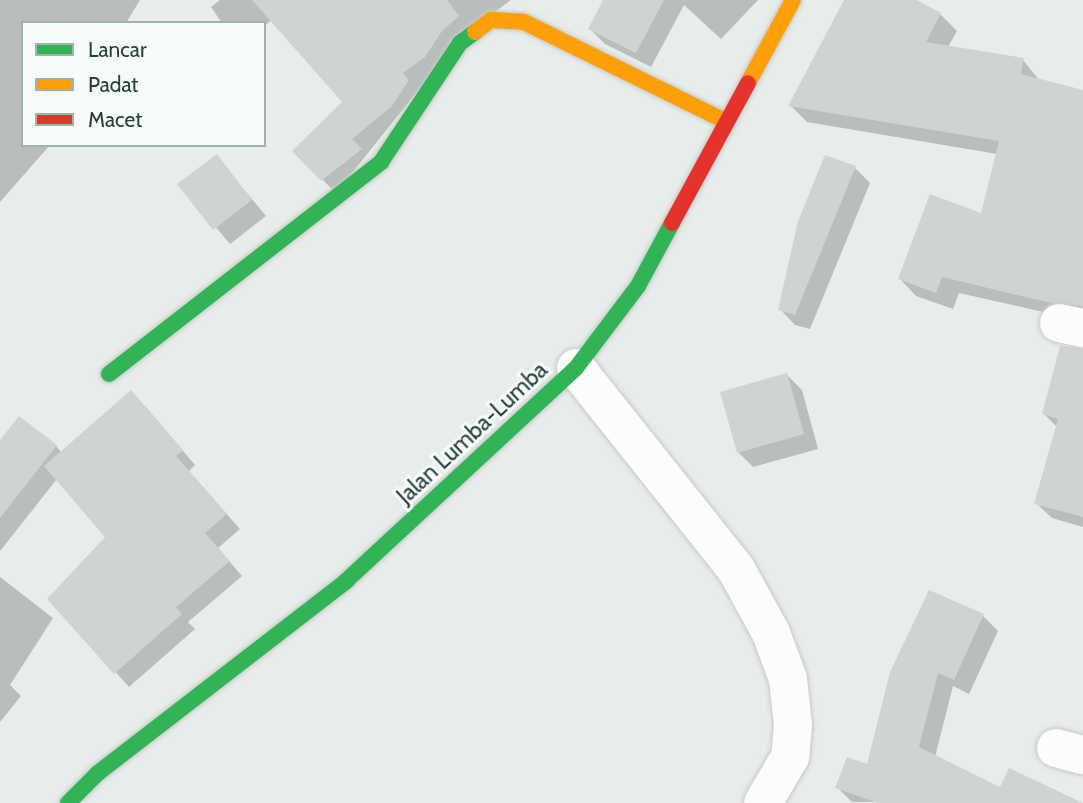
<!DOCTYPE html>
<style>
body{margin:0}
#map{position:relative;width:1083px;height:803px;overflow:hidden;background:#e8edeb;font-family:Cabin,sans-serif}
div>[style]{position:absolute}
.shadow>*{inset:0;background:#0003}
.building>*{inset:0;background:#cfd4d2}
.roads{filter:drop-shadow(0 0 2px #c5cac8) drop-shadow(0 0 2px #c5cac8)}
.street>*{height:38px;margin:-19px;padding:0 19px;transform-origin:19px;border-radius:19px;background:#fcfcfc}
.fast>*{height:16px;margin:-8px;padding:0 8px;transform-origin:8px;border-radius:8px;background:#30b455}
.slow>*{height:16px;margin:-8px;padding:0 8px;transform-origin:8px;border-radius:8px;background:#ff9f0a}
.jam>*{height:16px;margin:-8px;padding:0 8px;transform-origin:8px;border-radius:8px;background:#e5322d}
span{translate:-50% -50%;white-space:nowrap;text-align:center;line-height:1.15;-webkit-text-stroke:6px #f7fbf9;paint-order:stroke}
.street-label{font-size:23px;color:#24423a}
.legend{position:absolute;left:21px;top:21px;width:245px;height:126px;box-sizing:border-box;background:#f7fbf9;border:2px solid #a3b1ad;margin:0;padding:9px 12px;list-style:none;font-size:21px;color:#24423a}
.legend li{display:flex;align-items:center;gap:14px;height:35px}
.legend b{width:35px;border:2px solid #a3b1ad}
</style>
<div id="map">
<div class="shadow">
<i style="clip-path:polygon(0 0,140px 0,126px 23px,23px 23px,23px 145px,50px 145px,0 202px)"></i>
<i style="clip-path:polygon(220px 0,511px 0,460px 38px,336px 193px,294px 151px,344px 102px,272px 20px,264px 26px,222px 23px,211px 7px)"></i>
<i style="clip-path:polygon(605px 0,758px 0,721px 39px,684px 5px,651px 67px,605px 44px,590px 29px)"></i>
<i style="clip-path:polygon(846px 0,912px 0,940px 14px,957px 31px,948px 47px,1023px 60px,1039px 80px,1083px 91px,1083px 321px,959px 293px,953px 309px,916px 296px,900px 279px,982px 216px,997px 154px,807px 122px,790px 105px)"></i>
<i style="clip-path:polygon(217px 157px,266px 216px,230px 244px,180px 185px)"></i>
<i style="clip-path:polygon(855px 168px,870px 183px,810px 329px,795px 325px,780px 309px)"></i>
<i style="clip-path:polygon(1083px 350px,1083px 527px,1052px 518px,1036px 503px,1058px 428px,1044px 414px)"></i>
<i style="clip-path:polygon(787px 375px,802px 390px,818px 449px,753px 467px,738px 452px)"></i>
<i style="clip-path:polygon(145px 406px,195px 465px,189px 471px,240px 529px,218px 548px,242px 576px,188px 622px,195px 629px,129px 687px,50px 599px,107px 537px,57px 479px,0 551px,0 443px,56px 446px,62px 453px)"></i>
<i style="clip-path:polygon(0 577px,53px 618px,10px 685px,21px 696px,0 722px)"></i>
<i style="clip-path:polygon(983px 616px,998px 631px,969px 694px,953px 686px,935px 757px,1001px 789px,1065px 803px,852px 802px,837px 787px,868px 766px,892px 672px)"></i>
</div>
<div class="building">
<i style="clip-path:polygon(252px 0,447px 0,459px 16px,442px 31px,425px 57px,403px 73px,409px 80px,392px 106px,352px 139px,362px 149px,321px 181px,292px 151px,342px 102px)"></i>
<i style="clip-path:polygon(603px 0,664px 0,636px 53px,588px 29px)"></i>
<i style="clip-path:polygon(844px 0,917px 0,941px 13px,926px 42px,1024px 58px,1021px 74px,1083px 90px,1083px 306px,1051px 303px,942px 277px,936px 293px,898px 279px,930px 194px,981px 213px,999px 141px,788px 106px)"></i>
<i style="clip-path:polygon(217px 154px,252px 200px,213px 230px,177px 184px)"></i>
<i style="clip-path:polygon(825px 155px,856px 166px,795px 315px,778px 310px,798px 221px)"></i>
<i style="clip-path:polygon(1060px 346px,1083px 349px,1083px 517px,1034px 504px,1058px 419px,1042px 414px)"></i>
<i style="clip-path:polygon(787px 373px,804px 434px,737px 453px,720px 392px)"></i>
<i style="clip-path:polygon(131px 390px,183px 450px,176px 456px,227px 514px,205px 533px,230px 561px,176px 607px,182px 614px,114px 674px,47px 599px,105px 537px,44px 466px)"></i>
<i style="clip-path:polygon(19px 416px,57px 445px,0 518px,0 440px)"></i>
<i style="clip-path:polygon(929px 590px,984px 614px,954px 680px,938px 673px,919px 747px,1000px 787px,1009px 768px,1083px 803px,878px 803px,835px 788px,847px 757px,867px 764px,890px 672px)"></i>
</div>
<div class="roads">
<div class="street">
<i style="left:1059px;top:323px;width:25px;rotate:12deg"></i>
<i style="left:576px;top:368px;width:257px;rotate:51.5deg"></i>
<i style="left:736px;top:569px;width:73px;rotate:61.3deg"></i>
<i style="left:771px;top:633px;width:49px;rotate:69.7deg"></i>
<i style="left:788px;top:679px;width:46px;rotate:83.8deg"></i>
<i style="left:793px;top:725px;width:32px;rotate:95deg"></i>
<i style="left:790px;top:757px;width:53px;rotate:120.4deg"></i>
<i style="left:1056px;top:748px;width:28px;rotate:15deg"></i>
</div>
<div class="fast">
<i style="left:109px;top:374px;width:345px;rotate:-37.9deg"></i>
<i style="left:381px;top:162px;width:143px;rotate:-56.4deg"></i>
<i style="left:460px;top:43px;width:19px;rotate:-36deg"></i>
<i style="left:68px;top:803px;width:42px;rotate:-45deg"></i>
<i style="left:98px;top:773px;width:314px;rotate:-37.7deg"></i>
<i style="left:346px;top:581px;width:313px;rotate:-42.8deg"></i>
<i style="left:576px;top:368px;width:103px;rotate:-52.9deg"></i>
<i style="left:638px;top:286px;width:72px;rotate:-61.6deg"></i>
</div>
<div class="slow">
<i style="left:475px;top:32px;width:20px;rotate:-37deg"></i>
<i style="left:491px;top:20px;width:33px;rotate:3deg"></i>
<i style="left:524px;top:22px;width:224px;rotate:26.2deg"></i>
<i style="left:748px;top:83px;width:94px;rotate:-61.5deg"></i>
</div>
<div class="jam">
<i style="left:672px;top:223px;width:159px;rotate:-61.5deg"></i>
</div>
</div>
<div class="street-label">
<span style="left:472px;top:433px;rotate:-43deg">Jalan Lumba-Lumba</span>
</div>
<ul class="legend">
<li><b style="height:9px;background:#30b455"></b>Lancar</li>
<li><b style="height:9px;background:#ff9f0a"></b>Padat</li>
<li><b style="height:9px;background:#e5322d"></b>Macet</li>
</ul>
</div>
